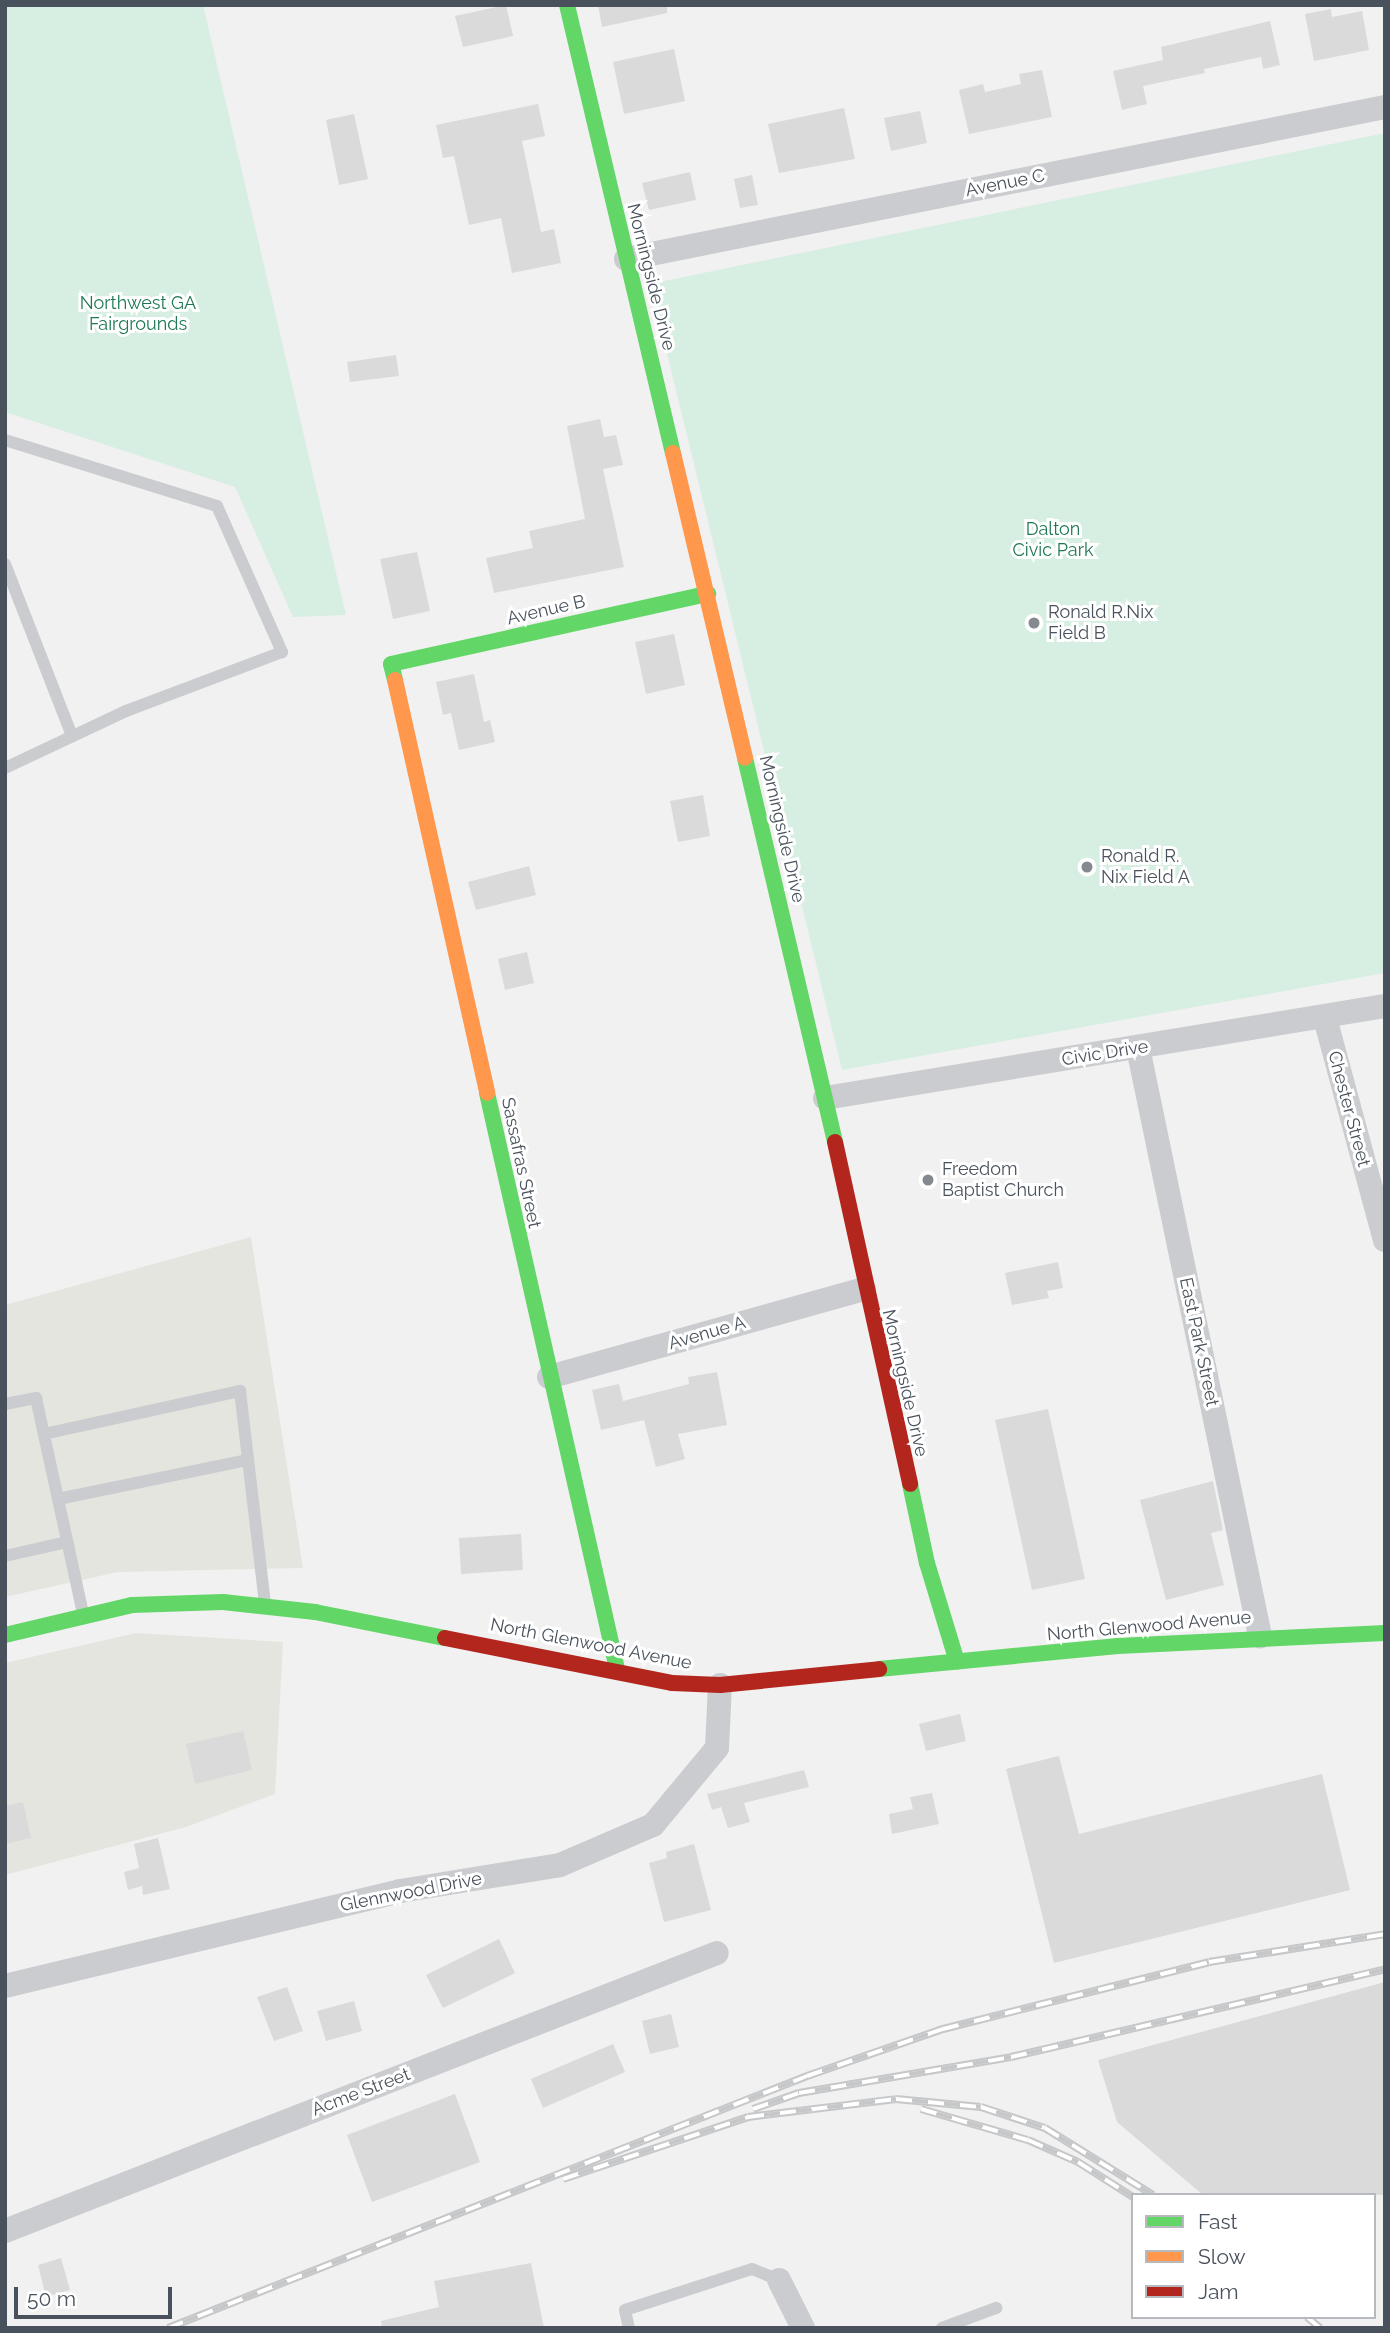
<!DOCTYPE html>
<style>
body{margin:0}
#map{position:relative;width:1390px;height:2333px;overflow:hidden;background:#f1f1f1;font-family:Raleway,sans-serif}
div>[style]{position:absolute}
.commercial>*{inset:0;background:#e5e5df}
.green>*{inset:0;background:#d7eee2}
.building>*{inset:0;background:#dadadb}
.lane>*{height:12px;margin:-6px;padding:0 6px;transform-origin:6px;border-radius:6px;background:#cbcccf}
.street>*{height:24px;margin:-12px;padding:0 12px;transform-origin:12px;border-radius:12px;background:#cbcccf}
.fast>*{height:16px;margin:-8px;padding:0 8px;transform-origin:8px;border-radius:8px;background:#63d668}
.slow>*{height:16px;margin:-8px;padding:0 8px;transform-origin:8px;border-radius:8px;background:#ff974d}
.jam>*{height:16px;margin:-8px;padding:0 8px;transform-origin:8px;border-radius:8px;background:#b3261e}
.rail>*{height:8px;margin-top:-4px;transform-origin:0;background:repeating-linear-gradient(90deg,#fff 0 16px,#c6c7c9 0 32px);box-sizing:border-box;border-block:2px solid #c6c7c9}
.dots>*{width:19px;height:19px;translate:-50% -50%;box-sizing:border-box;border:4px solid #fff;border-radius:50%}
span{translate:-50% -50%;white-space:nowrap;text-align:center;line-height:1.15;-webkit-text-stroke:6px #fff;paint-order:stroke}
.street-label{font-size:18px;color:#49525c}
.park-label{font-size:18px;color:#1e7952}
.poi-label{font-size:18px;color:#49525c}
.left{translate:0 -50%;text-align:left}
.frame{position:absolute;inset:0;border:7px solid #49525c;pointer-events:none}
.legend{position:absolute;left:1131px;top:2193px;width:245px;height:126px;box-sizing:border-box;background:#fff;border:2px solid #b6babe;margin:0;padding:9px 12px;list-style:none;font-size:21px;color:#49525c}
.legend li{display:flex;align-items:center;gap:14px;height:35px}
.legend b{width:35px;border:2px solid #b6babe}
.scale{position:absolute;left:14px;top:2287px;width:158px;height:32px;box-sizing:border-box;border:4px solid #49525c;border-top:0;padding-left:9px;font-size:21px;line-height:24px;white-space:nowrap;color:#49525c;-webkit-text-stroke:5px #fff;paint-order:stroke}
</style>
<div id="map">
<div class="commercial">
<i style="clip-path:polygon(251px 1237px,303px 1568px,118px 1572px,5px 1597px,5px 1305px)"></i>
<i style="clip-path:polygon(136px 1633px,283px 1642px,275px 1794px,186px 1827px,5px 1875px,5px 1663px)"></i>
</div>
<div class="green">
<i style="clip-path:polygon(5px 5px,203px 5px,346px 615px,293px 617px,235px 487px,5px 412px)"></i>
<i style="clip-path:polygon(1385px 133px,1385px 973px,842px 1070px,650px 284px)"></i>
</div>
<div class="building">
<i style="clip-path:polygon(506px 5px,513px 36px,463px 47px,455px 16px)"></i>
<i style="clip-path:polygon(598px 5px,667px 5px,667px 13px,602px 27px)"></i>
<i style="clip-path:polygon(1331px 9px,1332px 17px,1362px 11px,1369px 50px,1314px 61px,1305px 14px)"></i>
<i style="clip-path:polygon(1270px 21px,1280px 65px,1263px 69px,1261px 57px,1204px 69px,1205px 73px,1143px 86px,1147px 104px,1122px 110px,1113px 71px,1163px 60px,1161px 47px)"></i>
<i style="clip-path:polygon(674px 49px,685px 101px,624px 114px,613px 62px)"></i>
<i style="clip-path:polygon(1042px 70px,1052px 117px,969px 134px,959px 90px,983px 84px,985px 92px,1021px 84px,1019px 74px)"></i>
<i style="clip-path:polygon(538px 104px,545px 136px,522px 141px,541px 232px,554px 229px,561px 263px,512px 273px,501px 218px,469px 225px,454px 156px,443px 158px,436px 125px)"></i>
<i style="clip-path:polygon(844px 108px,855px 159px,779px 173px,768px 124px)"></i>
<i style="clip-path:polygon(920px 111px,927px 143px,891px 151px,884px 118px)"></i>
<i style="clip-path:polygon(354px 114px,368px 179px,339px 185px,326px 120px)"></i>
<i style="clip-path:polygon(690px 172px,696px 200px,649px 210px,642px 183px)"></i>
<i style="clip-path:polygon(752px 175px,758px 205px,740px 208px,734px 179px)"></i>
<i style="clip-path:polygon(396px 355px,399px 376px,350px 382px,347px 362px)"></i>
<i style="clip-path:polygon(600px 419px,604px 437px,616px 435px,623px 465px,603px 469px,624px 567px,494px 593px,486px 558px,533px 548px,529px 531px,585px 519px,567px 426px)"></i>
<i style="clip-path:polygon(417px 552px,430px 611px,393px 619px,380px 559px)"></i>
<i style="clip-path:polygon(674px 634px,685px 685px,646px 694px,635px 642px)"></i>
<i style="clip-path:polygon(474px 674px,484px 722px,490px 720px,495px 742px,459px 750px,451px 713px,443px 715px,436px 682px)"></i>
<i style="clip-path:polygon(703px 795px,710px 836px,678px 842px,670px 801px)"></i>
<i style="clip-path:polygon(529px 866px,536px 895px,476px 910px,468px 882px)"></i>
<i style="clip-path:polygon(527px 952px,534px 983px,505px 990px,498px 959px)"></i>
<i style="clip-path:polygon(1058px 1262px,1063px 1288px,1047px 1291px,1049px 1298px,1012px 1305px,1005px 1273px)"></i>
<i style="clip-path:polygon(717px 1372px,727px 1425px,678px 1434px,685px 1459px,656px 1467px,644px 1420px,601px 1430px,592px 1390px,619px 1384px,623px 1401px,689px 1384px,688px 1377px)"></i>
<i style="clip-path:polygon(1048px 1409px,1085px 1579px,1032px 1590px,995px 1420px)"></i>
<i style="clip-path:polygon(1213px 1481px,1223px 1530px,1211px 1533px,1224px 1585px,1166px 1600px,1140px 1500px)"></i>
<i style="clip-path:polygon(521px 1534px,523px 1570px,461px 1574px,459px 1538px)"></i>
<i style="clip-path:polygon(960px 1714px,966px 1741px,926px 1751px,919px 1724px)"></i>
<i style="clip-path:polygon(243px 1731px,252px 1770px,195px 1784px,186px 1744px)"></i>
<i style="clip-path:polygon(1059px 1756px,1079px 1834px,1322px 1774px,1350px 1890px,1054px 1963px,1006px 1769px)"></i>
<i style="clip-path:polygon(804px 1770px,809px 1787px,744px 1803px,750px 1822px,728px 1828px,721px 1807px,712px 1810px,707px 1794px)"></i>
<i style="clip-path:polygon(932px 1793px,939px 1824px,892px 1834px,889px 1814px,913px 1809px,910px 1797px)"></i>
<i style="clip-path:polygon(23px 1802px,31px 1838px,5px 1844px,5px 1806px)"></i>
<i style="clip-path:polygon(158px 1838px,170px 1889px,143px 1895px,142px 1886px,128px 1890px,124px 1872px,139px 1868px,134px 1844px)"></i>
<i style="clip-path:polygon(694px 1844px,711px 1910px,664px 1922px,649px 1863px,667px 1858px,666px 1852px)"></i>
<i style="clip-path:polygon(499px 1939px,515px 1973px,443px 2008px,426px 1975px)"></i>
<i style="clip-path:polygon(1385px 1982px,1385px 2195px,1203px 2195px,1117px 2122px,1098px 2060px)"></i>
<i style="clip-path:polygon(287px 1987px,303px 2031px,274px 2041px,257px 1997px)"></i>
<i style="clip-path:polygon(354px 2001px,362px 2031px,326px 2041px,317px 2011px)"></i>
<i style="clip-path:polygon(671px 2014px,679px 2047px,650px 2054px,642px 2021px)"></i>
<i style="clip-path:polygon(613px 2044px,625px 2072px,543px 2108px,531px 2079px)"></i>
<i style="clip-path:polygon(455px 2094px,480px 2162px,372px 2202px,347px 2135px)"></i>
<i style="clip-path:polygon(61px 2258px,70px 2290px,46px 2297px,38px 2265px)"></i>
<i style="clip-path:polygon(531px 2263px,544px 2328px,382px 2328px,381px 2321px,439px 2307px,434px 2281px)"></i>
</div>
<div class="lane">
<i style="left:5px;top:440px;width:222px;rotate:17.3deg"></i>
<i style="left:217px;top:506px;width:160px;rotate:66deg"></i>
<i style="left:282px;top:652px;width:167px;rotate:159.3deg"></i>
<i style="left:126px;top:711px;width:134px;rotate:154.8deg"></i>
<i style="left:5px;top:564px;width:185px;rotate:68.7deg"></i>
<i style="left:5px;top:1404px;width:32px;rotate:-11deg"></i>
<i style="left:36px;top:1398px;width:220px;rotate:77.7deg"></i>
<i style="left:44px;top:1434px;width:201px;rotate:-12.4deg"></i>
<i style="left:240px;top:1391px;width:213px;rotate:83.3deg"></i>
<i style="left:58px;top:1499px;width:194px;rotate:-11.6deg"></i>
<i style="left:5px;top:1556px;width:64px;rotate:-12.7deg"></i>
<i style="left:629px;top:2328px;width:18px;rotate:-103deg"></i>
<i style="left:625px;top:2310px;width:133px;rotate:-17.9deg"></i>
<i style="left:752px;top:2269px;width:29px;rotate:22deg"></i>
<i style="left:942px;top:2328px;width:58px;rotate:-20.3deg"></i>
</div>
<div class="street">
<i style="left:626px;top:259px;width:774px;rotate:-11.32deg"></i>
<i style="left:1325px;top:1018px;width:230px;rotate:74.9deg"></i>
<i style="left:1138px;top:1048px;width:601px;rotate:78.28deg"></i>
<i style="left:825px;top:1098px;width:568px;rotate:-9.33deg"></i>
<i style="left:549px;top:1377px;width:327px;rotate:-15.6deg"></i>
<i style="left:5px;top:1986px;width:406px;rotate:-13.5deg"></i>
<i style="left:400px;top:1891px;width:162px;rotate:-9.2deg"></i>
<i style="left:560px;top:1865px;width:101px;rotate:-23.3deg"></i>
<i style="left:653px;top:1825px;width:100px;rotate:-50.3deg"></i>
<i style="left:717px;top:1748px;width:63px;rotate:-87.3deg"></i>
<i style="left:5px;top:2231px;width:764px;rotate:-21.33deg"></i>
<i style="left:779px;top:2280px;width:54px;rotate:63.4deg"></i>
</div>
<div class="fast">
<i style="left:567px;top:5px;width:460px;rotate:76.7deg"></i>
<i style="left:395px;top:680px;width:16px;rotate:-104deg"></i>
<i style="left:391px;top:664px;width:325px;rotate:-12.5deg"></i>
<i style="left:745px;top:758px;width:394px;rotate:76.8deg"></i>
<i style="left:487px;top:1093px;width:590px;rotate:77.28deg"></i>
<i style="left:910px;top:1484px;width:81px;rotate:77.9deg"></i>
<i style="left:927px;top:1563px;width:103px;rotate:73.1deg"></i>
<i style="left:5px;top:1635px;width:130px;rotate:-13.3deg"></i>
<i style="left:132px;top:1605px;width:91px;rotate:-1.9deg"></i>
<i style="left:223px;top:1602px;width:93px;rotate:6.2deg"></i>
<i style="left:315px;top:1612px;width:133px;rotate:11.3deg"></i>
<i style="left:879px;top:1669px;width:240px;rotate:-5.5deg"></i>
<i style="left:1118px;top:1646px;width:267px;rotate:-2.8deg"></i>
</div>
<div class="slow">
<i style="left:673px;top:453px;width:313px;rotate:76.7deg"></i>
<i style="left:395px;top:680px;width:423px;rotate:77.4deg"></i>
</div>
<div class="jam">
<i style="left:835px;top:1142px;width:350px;rotate:77.6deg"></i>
<i style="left:445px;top:1638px;width:231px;rotate:11.2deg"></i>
<i style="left:672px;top:1683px;width:48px;rotate:2.4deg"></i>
<i style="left:720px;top:1685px;width:160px;rotate:-5.7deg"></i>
</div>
<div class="rail">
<i style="left:753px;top:2109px;width:49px;rotate:-19.2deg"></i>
<i style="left:799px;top:2093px;width:215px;rotate:-9.6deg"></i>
<i style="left:1011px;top:2057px;width:384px;rotate:-13.2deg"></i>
<i style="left:921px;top:2109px;width:111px;rotate:16.2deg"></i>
<i style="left:1028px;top:2140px;width:55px;rotate:23.7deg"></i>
<i style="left:1078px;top:2162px;width:65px;rotate:32.5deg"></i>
<i style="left:563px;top:2179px;width:195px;rotate:-18.5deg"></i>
<i style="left:748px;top:2117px;width:149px;rotate:-6.9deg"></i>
<i style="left:896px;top:2099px;width:85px;rotate:5.4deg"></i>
<i style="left:981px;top:2107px;width:67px;rotate:18.2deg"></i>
<i style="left:1045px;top:2128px;width:127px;rotate:31.8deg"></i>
<i style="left:1307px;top:2317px;width:17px;rotate:40deg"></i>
<i style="left:168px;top:2328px;width:687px;rotate:-21.52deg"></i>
<i style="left:807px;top:2076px;width:144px;rotate:-19.1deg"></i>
<i style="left:943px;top:2029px;width:274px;rotate:-14.1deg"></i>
<i style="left:1209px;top:1962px;width:178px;rotate:-9deg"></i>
</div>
<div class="dots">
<i style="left:1034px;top:623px;background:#848a90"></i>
<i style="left:1087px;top:867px;background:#848a90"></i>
<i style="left:928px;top:1180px;background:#848a90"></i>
</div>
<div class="street-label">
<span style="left:1005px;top:183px;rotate:-11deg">Avenue C</span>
<span style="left:651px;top:277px;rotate:76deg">Morningside Drive</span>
<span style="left:546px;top:610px;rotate:-13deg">Avenue B</span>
<span style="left:782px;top:829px;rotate:77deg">Morningside Drive</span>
<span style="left:1105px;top:1053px;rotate:-9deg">Civic Drive</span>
<span style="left:1349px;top:1109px;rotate:75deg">Chester Street</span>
<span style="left:521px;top:1163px;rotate:78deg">Sassafras Street</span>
<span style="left:707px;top:1333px;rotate:-16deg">Avenue A</span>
<span style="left:1199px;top:1342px;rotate:78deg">East Park Street</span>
<span style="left:905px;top:1383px;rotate:77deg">Morningside Drive</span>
<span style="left:1149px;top:1626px;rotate:-5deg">North Glenwood Avenue</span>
<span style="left:591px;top:1644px;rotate:11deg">North Glenwood Avenue</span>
<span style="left:411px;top:1892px;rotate:-11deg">Glennwood Drive</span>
<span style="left:361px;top:2092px;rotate:-21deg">Acme Street</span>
</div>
<div class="park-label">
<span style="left:138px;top:314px">Northwest GA<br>Fairgrounds</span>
<span style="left:1053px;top:540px">Dalton<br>Civic Park</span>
</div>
<div class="poi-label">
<span class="left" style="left:1048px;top:623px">Ronald R.Nix<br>Field B</span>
<span class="left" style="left:1101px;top:867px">Ronald R.<br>Nix Field A</span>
<span class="left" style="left:942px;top:1180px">Freedom<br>Baptist Church</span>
</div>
<div class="frame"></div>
<ul class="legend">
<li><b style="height:9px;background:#63d668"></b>Fast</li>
<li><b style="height:9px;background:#ff974d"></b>Slow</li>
<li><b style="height:9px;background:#b3261e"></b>Jam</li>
</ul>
<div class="scale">50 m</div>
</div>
